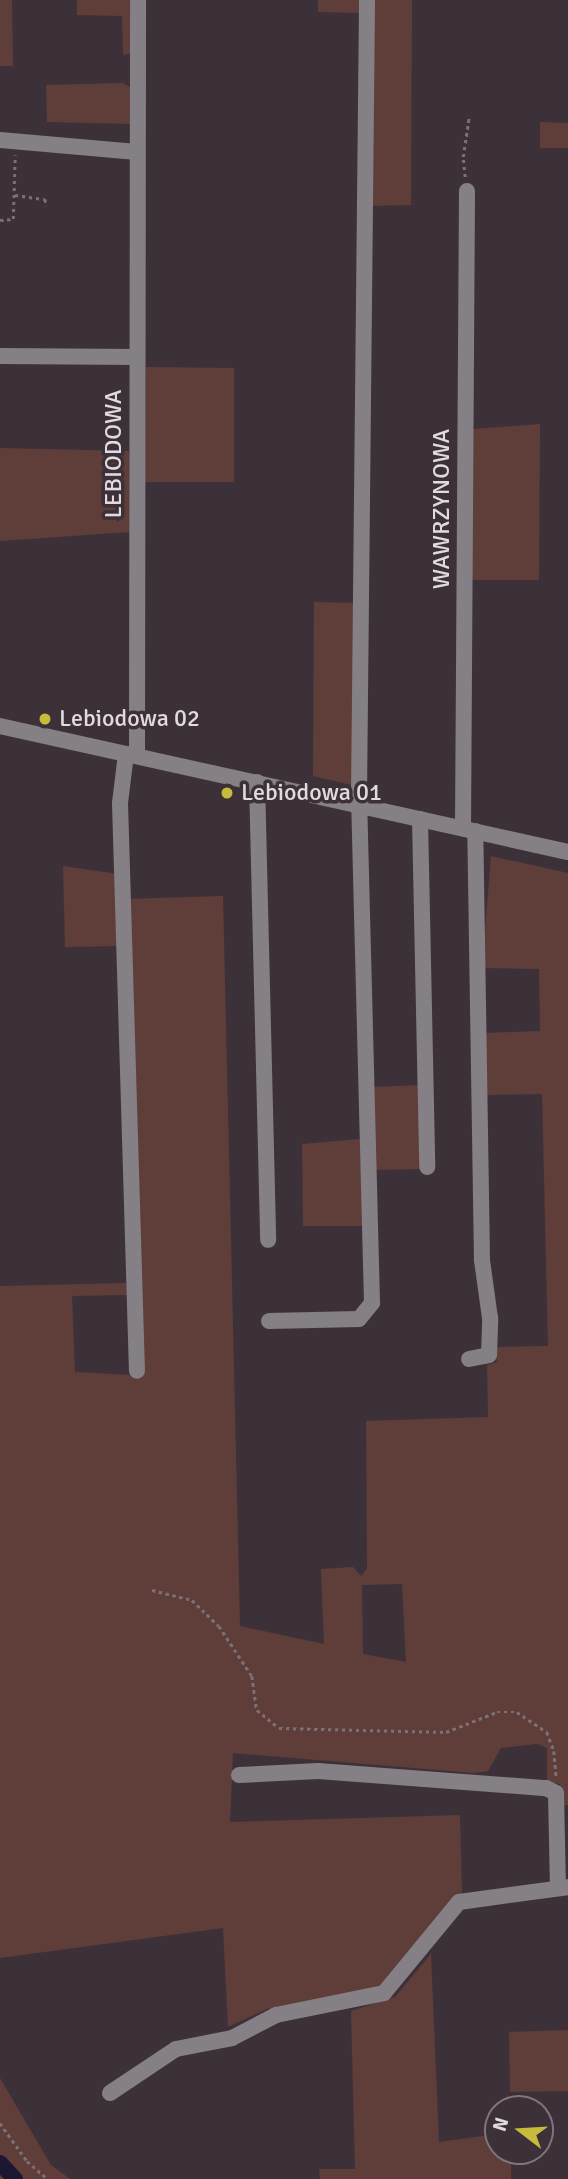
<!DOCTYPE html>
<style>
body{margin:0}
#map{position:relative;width:568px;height:2179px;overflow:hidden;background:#3d3139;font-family:Signika,sans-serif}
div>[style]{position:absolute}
.green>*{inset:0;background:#5f3e39}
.canal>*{height:16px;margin:-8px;padding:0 8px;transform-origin:8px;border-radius:8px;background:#1b1631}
.path>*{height:2.5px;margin-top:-1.25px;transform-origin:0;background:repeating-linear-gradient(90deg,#7b7077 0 3.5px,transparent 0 7px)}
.minor>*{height:16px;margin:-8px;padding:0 8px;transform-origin:8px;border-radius:8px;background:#848086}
.dots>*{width:19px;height:19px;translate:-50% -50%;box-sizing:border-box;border:4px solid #3d3139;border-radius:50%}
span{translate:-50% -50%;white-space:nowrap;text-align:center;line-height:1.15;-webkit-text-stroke:7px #3d3139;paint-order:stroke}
.street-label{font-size:24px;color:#e2dadf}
.poi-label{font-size:24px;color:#e2dadf}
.left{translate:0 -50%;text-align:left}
.north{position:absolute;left:484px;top:2095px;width:70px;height:70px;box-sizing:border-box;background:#3d3139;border:2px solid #7f757b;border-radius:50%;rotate:287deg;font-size:19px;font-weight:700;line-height:28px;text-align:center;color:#e2dadf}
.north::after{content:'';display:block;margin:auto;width:24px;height:32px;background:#c7bb3b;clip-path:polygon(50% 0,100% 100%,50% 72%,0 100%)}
</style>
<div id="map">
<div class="green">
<i style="clip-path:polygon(0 0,12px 0,13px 66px,0 66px)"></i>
<i style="clip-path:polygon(77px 0,132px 0,132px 53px,123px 55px,122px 16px,77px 15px)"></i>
<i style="clip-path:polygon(318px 0,360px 0,360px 13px,318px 12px)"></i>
<i style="clip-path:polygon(370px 0,412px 0,411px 205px,367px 206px)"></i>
<i style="clip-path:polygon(123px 83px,131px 88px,132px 124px,47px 122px,46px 85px)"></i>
<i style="clip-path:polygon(540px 122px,568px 123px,568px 148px,540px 148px)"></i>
<i style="clip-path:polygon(146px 367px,234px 368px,234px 482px,145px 482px)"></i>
<i style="clip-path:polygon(540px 424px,539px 580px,471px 580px,473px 429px)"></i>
<i style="clip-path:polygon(0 448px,129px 451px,130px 532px,0 541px)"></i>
<i style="clip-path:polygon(314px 602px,358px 603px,356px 786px,313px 776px)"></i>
<i style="clip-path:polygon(evenodd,491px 856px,568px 873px,568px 1805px,561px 1805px,560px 1784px,547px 1782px,547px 1748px,537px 1744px,501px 1748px,488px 1771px,474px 1773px,233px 1753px,230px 1822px,460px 1815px,462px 1893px,385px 1984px,371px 1991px,267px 2009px,228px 2027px,223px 1928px,0 1958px,0 1286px,126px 1283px,127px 1295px,72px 1296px,75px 1372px,131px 1375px,126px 899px,223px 896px,240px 1626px,324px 1644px,321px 1569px,353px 1567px,361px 1576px,367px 1569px,366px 1421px,488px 1417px,487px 1365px,497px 1362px,495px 1347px,548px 1346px,542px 1094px,485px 1095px,484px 1033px,540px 1031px,539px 969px,482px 968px,491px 856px,402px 1584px,406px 1662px,363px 1654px,362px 1585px,402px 1584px)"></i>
<i style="clip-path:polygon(63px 866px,118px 874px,120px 946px,65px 947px)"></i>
<i style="clip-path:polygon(421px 1085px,421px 1169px,375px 1170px,372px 1087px)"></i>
<i style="clip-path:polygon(360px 1139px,363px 1226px,303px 1226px,302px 1144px)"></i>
<i style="clip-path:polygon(431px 1954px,439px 2142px,498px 2134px,498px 2151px,511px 2151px,511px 2179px,320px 2179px,319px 2169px,355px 2169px,351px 2011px,395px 1997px)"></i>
<i style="clip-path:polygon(568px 2030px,568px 2091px,510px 2092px,509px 2032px)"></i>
<i style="clip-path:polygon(0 2078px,51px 2165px,70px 2179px,0 2179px)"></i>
</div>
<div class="canal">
<i style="left:0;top:2163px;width:22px;rotate:47deg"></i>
</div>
<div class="path">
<i style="left:465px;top:177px;width:20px;rotate:-96deg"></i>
<i style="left:463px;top:157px;width:40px;rotate:-81.5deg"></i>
<i style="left:15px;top:195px;width:30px;rotate:8deg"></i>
<i style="left:45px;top:199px;width:7px;rotate:74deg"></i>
<i style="left:0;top:220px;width:13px;rotate:-4deg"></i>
<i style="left:13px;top:219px;width:64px;rotate:-88.2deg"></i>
<i style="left:152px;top:1590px;width:41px;rotate:14deg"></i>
<i style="left:192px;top:1600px;width:37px;rotate:44deg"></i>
<i style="left:219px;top:1626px;width:60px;rotate:56.6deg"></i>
<i style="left:252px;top:1676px;width:34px;rotate:82deg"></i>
<i style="left:257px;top:1710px;width:28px;rotate:39deg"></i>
<i style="left:279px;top:1728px;width:167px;rotate:1.4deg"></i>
<i style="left:446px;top:1732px;width:55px;rotate:-21.4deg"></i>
<i style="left:497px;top:1712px;width:20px"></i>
<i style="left:517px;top:1712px;width:36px;rotate:34deg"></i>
<i style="left:547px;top:1732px;width:20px;rotate:70deg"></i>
<i style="left:554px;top:1751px;width:25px;rotate:85deg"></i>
<i style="left:0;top:2123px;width:47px;rotate:54.6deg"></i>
<i style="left:27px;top:2161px;width:28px;rotate:41deg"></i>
</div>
<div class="minor">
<i style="left:0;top:140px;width:137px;rotate:5deg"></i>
<i style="left:0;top:356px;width:137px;rotate:0.4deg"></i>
<i style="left:0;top:726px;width:582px;rotate:12.51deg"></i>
<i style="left:126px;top:754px;width:49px;rotate:97deg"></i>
<i style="left:120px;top:803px;width:568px;rotate:88.29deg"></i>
<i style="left:137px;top:756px;width:756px;rotate:-89.92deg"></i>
<i style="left:257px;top:782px;width:458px;rotate:88.6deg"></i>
<i style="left:420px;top:819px;width:348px;rotate:88.8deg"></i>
<i style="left:463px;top:828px;width:637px;rotate:-89.64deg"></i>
<i style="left:269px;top:1321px;width:90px;rotate:-1.3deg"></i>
<i style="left:359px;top:1319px;width:21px;rotate:-51deg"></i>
<i style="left:372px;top:1303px;width:508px;rotate:-91.47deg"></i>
<i style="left:359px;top:795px;width:795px;rotate:-89.42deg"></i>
<i style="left:469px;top:1359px;width:20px;rotate:-11deg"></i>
<i style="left:489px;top:1355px;width:37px;rotate:-88deg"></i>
<i style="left:490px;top:1318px;width:59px;rotate:-97.9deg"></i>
<i style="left:482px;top:1260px;width:429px;rotate:-90.9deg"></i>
<i style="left:239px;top:1775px;width:79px;rotate:-2.9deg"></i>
<i style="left:318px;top:1771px;width:229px;rotate:4.3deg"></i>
<i style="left:546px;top:1788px;width:11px;rotate:27deg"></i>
<i style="left:556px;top:1793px;width:95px;rotate:88.8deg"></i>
<i style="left:110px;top:2093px;width:79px;rotate:-33.7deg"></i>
<i style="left:176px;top:2049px;width:57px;rotate:-11.1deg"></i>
<i style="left:232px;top:2038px;width:50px;rotate:-27.6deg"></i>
<i style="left:276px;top:2015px;width:110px;rotate:-11.5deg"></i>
<i style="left:384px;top:1993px;width:118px;rotate:-50.5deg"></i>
<i style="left:459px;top:1902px;width:110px;rotate:-7.8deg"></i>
</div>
<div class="dots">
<i style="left:45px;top:719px;background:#c7bb3b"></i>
<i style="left:227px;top:793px;background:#c7bb3b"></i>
</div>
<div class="street-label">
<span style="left:114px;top:454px;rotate:-90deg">LEBIODOWA</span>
<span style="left:442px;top:509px;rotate:-90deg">WAWRZYNOWA</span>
</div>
<div class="poi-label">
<span class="left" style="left:59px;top:719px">Lebiodowa 02</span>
<span class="left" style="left:241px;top:793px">Lebiodowa 01</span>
</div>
<div class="north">N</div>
</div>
